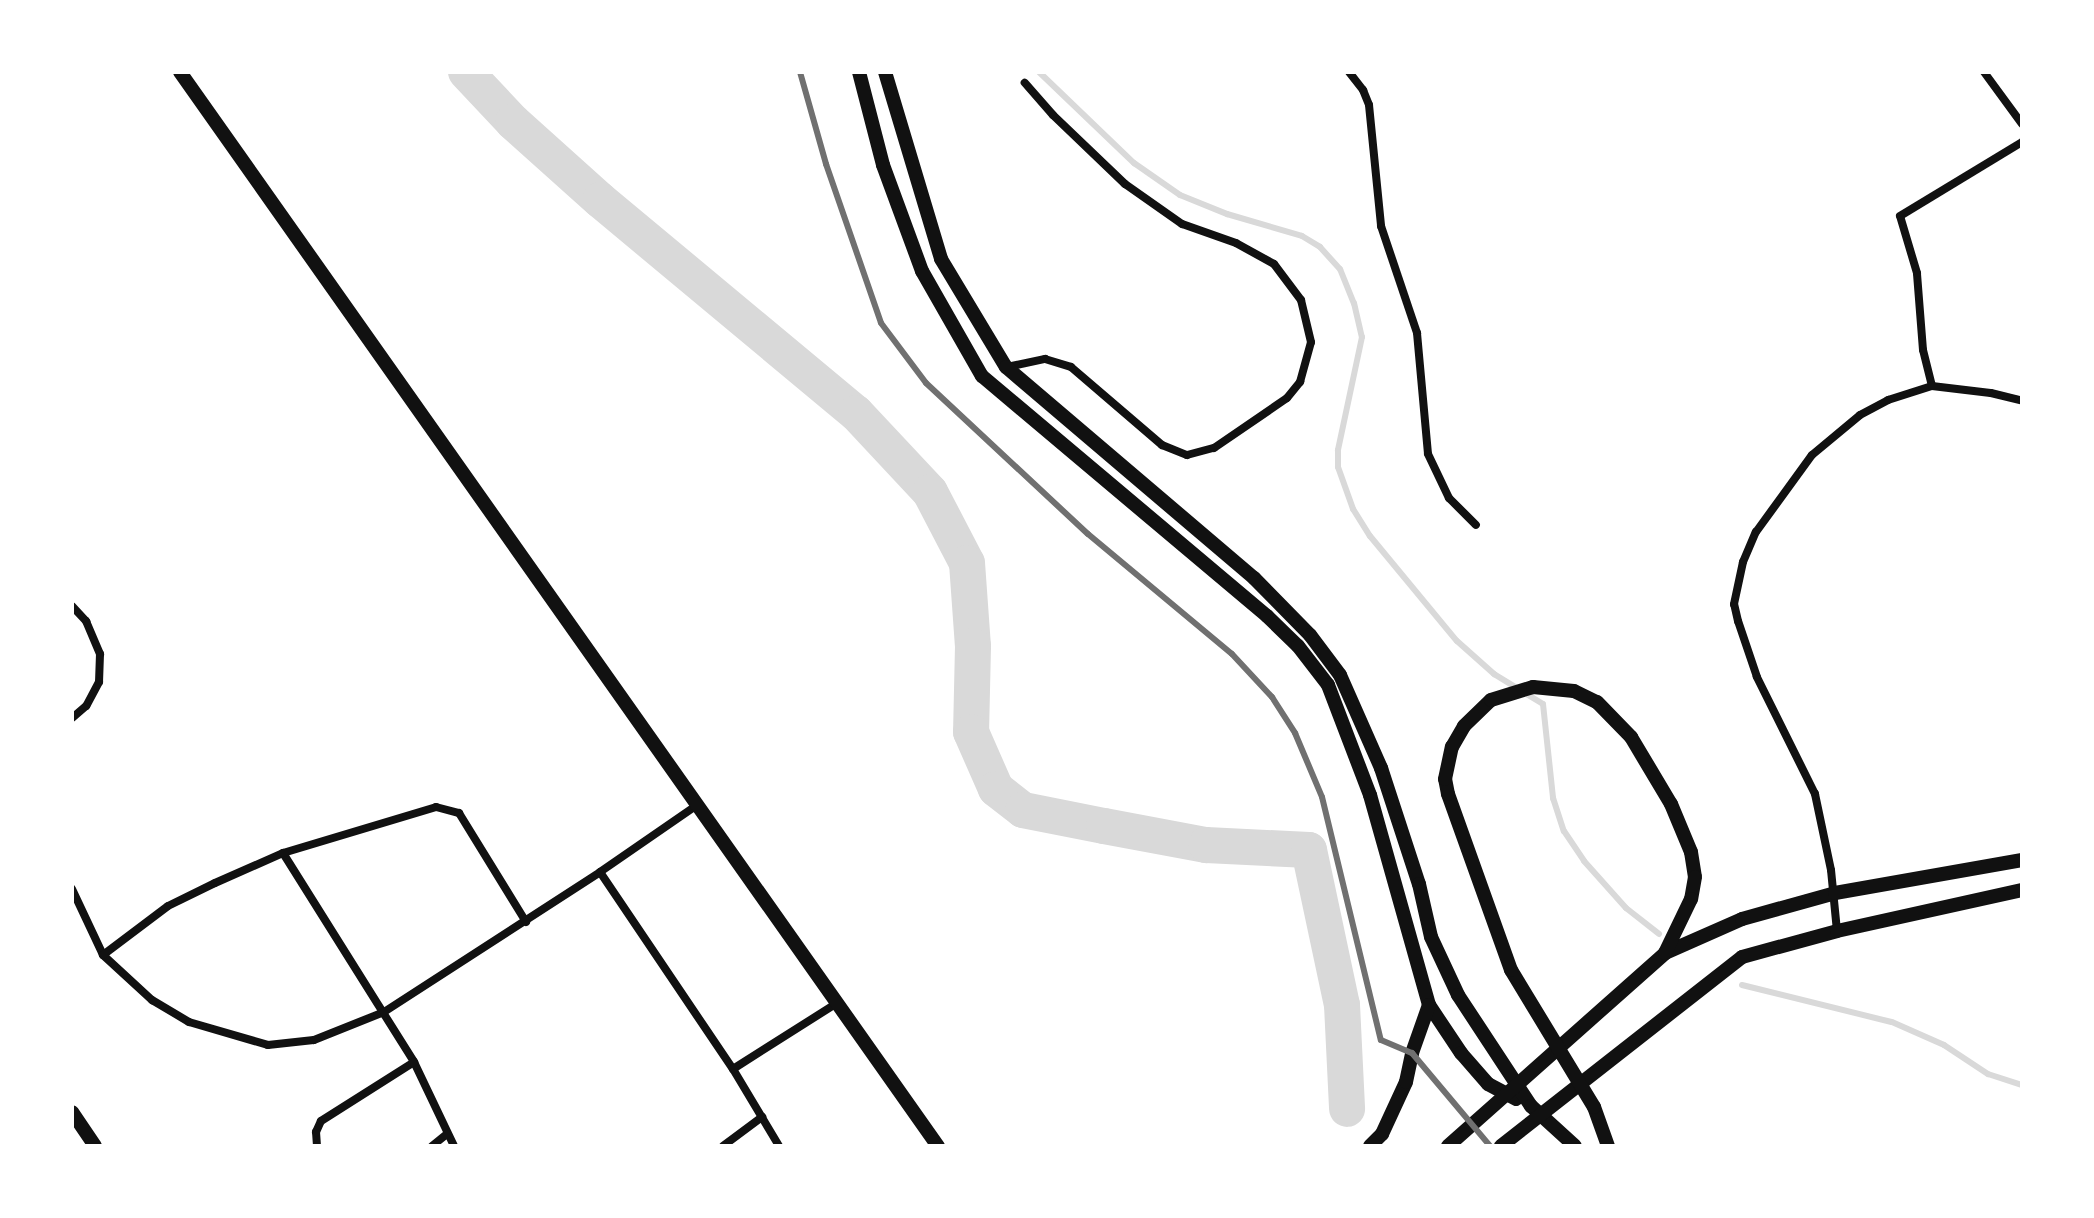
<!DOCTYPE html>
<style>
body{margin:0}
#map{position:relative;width:2094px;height:1218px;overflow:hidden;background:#fff;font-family:"IBM Plex Sans",sans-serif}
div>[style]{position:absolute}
.stream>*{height:6px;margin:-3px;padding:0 3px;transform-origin:3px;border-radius:3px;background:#d9d9d9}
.river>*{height:36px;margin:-18px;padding:0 18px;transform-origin:18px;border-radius:18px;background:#d9d9d9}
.minor>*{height:8px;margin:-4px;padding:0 4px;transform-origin:4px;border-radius:4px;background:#111}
.tertiary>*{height:14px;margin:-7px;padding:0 7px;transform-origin:7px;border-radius:7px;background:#111}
.secondary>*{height:14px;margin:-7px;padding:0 7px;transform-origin:7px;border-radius:7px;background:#111}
.rail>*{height:6px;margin:-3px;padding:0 3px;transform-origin:3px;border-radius:3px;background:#707070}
span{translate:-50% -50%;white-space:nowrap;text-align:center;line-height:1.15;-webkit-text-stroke:6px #fff;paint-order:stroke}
.frame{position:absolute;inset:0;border:74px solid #fff;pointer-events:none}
</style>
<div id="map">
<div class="stream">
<i style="left:1039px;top:72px;width:132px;rotate:43.8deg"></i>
<i style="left:1134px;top:163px;width:56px;rotate:34.8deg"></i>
<i style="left:1180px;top:195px;width:51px;rotate:22deg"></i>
<i style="left:1227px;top:214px;width:78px;rotate:16.3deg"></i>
<i style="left:1302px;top:236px;width:21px;rotate:31deg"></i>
<i style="left:1320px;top:247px;width:30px;rotate:48deg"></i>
<i style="left:1340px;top:269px;width:37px;rotate:68deg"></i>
<i style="left:1354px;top:303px;width:35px;rotate:77deg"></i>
<i style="left:1362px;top:337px;width:116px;rotate:102deg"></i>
<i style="left:1338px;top:450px;width:17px;rotate:90deg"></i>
<i style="left:1338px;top:467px;width:45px;rotate:70.3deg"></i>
<i style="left:1353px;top:509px;width:32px;rotate:58deg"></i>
<i style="left:1370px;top:536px;width:136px;rotate:50.4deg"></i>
<i style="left:1457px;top:641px;width:50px;rotate:41.7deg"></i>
<i style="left:1494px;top:674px;width:57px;rotate:31.5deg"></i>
<i style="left:1543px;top:704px;width:95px;rotate:83.9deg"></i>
<i style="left:1553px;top:798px;width:35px;rotate:72deg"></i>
<i style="left:1564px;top:831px;width:36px;rotate:56deg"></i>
<i style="left:1584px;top:861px;width:63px;rotate:48.2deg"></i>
<i style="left:1626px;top:908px;width:42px;rotate:38.2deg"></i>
<i style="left:1742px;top:985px;width:154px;rotate:13.9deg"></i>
<i style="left:1892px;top:1022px;width:57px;rotate:23.9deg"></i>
<i style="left:1944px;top:1045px;width:53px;rotate:33.4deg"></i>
<i style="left:1988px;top:1074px;width:36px;rotate:18deg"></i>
</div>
<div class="river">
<i style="left:466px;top:72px;width:69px;rotate:46.8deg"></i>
<i style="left:513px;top:122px;width:117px;rotate:41.9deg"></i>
<i style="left:600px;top:200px;width:333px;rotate:39.8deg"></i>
<i style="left:856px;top:413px;width:108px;rotate:46.9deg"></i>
<i style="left:930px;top:492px;width:80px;rotate:62.5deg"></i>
<i style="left:967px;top:563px;width:83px;rotate:85.9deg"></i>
<i style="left:973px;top:646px;width:86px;rotate:91.3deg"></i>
<i style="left:971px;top:732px;width:62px;rotate:66.3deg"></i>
<i style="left:996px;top:789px;width:34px;rotate:38deg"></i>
<i style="left:1023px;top:810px;width:83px;rotate:11.2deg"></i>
<i style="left:1104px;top:826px;width:104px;rotate:10.6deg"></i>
<i style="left:1206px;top:845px;width:103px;rotate:2.8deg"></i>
<i style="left:1309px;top:850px;width:158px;rotate:78deg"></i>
<i style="left:1342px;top:1005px;width:104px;rotate:87.2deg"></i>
</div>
<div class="minor">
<i style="left:1349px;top:72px;width:23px;rotate:52deg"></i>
<i style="left:1363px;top:90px;width:16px;rotate:68deg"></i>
<i style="left:1369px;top:105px;width:122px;rotate:84.3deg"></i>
<i style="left:1381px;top:226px;width:113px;rotate:71.4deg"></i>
<i style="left:1417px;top:333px;width:121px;rotate:84.8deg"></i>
<i style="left:1428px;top:454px;width:49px;rotate:64.5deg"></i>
<i style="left:1449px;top:498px;width:38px;rotate:45deg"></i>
<i style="left:1984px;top:72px;width:64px;rotate:53.8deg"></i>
<i style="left:1007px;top:367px;width:39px;rotate:-12deg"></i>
<i style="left:1045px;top:359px;width:27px;rotate:17deg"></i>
<i style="left:1071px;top:367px;width:120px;rotate:40.6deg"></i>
<i style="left:1162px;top:445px;width:27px;rotate:22deg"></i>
<i style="left:1187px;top:455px;width:28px;rotate:-15deg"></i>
<i style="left:1214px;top:448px;width:88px;rotate:-34.4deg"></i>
<i style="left:1287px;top:398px;width:21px;rotate:-51deg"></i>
<i style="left:1300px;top:382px;width:41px;rotate:-74.6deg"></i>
<i style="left:1311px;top:342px;width:43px;rotate:-103.4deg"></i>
<i style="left:1301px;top:300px;width:45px;rotate:-126.9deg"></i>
<i style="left:1274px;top:264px;width:43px;rotate:-151.1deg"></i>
<i style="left:1236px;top:243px;width:57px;rotate:-160.6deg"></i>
<i style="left:1182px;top:224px;width:70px;rotate:-144.9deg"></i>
<i style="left:1125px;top:184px;width:100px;rotate:-136.2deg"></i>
<i style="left:1053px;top:115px;width:43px;rotate:-131.2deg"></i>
<i style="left:1932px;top:386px;width:37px;rotate:-104deg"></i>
<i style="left:1923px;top:350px;width:77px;rotate:-94.5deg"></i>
<i style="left:1917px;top:273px;width:59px;rotate:-106.6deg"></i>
<i style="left:1900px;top:216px;width:143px;rotate:-31.2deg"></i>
<i style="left:72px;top:606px;width:21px;rotate:47deg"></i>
<i style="left:86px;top:621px;width:36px;rotate:67deg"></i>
<i style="left:100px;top:654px;width:28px;rotate:92deg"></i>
<i style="left:99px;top:682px;width:27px;rotate:118deg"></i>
<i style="left:86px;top:706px;width:18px;rotate:139deg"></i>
<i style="left:283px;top:853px;width:247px;rotate:57.9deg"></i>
<i style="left:414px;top:1062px;width:93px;rotate:64.5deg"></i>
<i style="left:600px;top:872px;width:118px;rotate:-34.6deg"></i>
<i style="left:72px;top:889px;width:73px;rotate:64.8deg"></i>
<i style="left:103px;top:955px;width:67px;rotate:42.6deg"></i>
<i style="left:152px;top:1000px;width:43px;rotate:30.7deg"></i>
<i style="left:189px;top:1022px;width:82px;rotate:16.2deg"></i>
<i style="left:268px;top:1045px;width:46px;rotate:-6.2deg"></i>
<i style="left:314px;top:1040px;width:75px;rotate:-21.8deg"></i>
<i style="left:384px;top:1012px;width:257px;rotate:-32.9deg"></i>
<i style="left:600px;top:872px;width:238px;rotate:56deg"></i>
<i style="left:733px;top:1069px;width:90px;rotate:59.1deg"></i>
<i style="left:1837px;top:931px;width:61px;rotate:-95.6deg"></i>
<i style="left:1831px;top:870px;width:78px;rotate:-101.9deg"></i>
<i style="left:1815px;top:794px;width:131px;rotate:-116.4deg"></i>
<i style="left:1757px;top:677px;width:59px;rotate:-108.7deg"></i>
<i style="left:1738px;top:621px;width:17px;rotate:-103deg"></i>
<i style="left:1734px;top:604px;width:43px;rotate:-77.9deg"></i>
<i style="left:1743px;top:562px;width:33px;rotate:-67deg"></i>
<i style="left:1756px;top:532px;width:95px;rotate:-54deg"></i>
<i style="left:1812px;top:455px;width:62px;rotate:-39.8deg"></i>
<i style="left:1860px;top:415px;width:32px;rotate:-28deg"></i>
<i style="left:1888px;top:400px;width:46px;rotate:-17.7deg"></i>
<i style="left:1932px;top:386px;width:59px;rotate:6.8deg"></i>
<i style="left:1991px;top:393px;width:32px;rotate:14deg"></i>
<i style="left:103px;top:955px;width:81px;rotate:-37deg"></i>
<i style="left:168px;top:906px;width:52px;rotate:-26.1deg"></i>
<i style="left:215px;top:883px;width:74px;rotate:-23.8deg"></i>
<i style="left:283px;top:853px;width:160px;rotate:-16.7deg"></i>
<i style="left:436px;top:807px;width:24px;rotate:15deg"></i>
<i style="left:459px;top:813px;width:128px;rotate:58.4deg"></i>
<i style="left:733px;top:1069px;width:123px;rotate:-32.4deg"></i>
<i style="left:317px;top:1146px;width:14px;rotate:-94deg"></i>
<i style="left:316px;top:1132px;width:12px;rotate:-66deg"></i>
<i style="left:321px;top:1121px;width:110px;rotate:-32.4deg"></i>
<i style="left:432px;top:1146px;width:19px;rotate:-39deg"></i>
<i style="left:723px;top:1146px;width:49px;rotate:-36.6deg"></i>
</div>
<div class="tertiary">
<i style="left:180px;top:72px;width:1315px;rotate:54.79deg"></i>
<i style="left:859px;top:72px;width:96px;rotate:75.5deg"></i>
<i style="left:883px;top:165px;width:113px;rotate:69.8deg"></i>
<i style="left:922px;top:271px;width:121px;rotate:60.3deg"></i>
<i style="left:982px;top:376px;width:373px;rotate:40.1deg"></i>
<i style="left:1267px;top:616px;width:43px;rotate:44.1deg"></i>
<i style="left:1298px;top:646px;width:49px;rotate:52.4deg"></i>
<i style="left:1328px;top:685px;width:118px;rotate:69.1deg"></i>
<i style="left:1370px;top:795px;width:218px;rotate:74.3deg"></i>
<i style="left:1429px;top:1005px;width:58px;rotate:56.3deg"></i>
<i style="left:1461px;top:1053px;width:41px;rotate:48.9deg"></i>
<i style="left:1488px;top:1084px;width:32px;rotate:28deg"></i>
<i style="left:885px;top:72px;width:195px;rotate:73.3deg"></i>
<i style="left:941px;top:259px;width:126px;rotate:59deg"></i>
<i style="left:1006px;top:367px;width:326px;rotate:40.4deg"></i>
<i style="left:1254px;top:578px;width:80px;rotate:45.5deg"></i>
<i style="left:1310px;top:635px;width:50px;rotate:53.1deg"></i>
<i style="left:1340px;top:675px;width:102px;rotate:66.2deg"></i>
<i style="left:1381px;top:768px;width:122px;rotate:71.9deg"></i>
<i style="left:1419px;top:884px;width:54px;rotate:77.2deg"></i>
<i style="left:1431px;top:937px;width:64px;rotate:65deg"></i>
<i style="left:1458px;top:995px;width:133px;rotate:56.7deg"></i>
<i style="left:1531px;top:1106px;width:59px;rotate:42.3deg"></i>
<i style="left:72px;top:1112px;width:41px;rotate:55.9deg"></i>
<i style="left:1370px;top:1146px;width:17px;rotate:-45deg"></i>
<i style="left:1382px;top:1134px;width:57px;rotate:-65.2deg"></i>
<i style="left:1406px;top:1082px;width:30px;rotate:-78deg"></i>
<i style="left:1412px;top:1053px;width:51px;rotate:-70.5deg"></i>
</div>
<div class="secondary">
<i style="left:1448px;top:1146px;width:290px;rotate:-41.6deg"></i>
<i style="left:1665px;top:953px;width:84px;rotate:-23.8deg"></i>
<i style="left:1742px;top:919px;width:97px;rotate:-15.6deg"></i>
<i style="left:1835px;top:893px;width:190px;rotate:-10deg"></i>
<i style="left:1501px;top:1146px;width:306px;rotate:-38.1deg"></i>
<i style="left:1742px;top:957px;width:98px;rotate:-15.3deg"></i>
<i style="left:1837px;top:931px;width:189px;rotate:-12.5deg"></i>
<i style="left:1608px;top:1146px;width:41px;rotate:-109.7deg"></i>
<i style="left:1594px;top:1107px;width:160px;rotate:-121.2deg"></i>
<i style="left:1511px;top:970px;width:187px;rotate:-109.7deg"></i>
<i style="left:1448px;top:794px;width:15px;rotate:-101deg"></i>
<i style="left:1445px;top:779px;width:33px;rotate:-78deg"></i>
<i style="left:1452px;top:747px;width:24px;rotate:-60deg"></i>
<i style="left:1464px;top:726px;width:37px;rotate:-44deg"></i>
<i style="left:1491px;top:700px;width:44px;rotate:-17.2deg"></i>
<i style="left:1533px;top:687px;width:41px;rotate:5.6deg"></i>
<i style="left:1574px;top:691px;width:25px;rotate:26deg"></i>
<i style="left:1597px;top:702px;width:49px;rotate:45.8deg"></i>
<i style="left:1631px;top:737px;width:78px;rotate:59.2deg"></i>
<i style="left:1671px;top:804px;width:52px;rotate:67.4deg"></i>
<i style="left:1691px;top:852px;width:25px;rotate:81deg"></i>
<i style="left:1695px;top:877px;width:22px;rotate:100deg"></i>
<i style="left:1691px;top:899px;width:60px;rotate:115.7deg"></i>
</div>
<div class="rail">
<i style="left:800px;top:72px;width:96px;rotate:74.2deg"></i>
<i style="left:826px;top:164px;width:168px;rotate:70.9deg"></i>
<i style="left:881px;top:323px;width:75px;rotate:53.1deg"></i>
<i style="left:926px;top:383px;width:221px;rotate:43deg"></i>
<i style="left:1088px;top:534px;width:187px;rotate:39.8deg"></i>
<i style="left:1232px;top:654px;width:59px;rotate:47.1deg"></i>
<i style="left:1272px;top:697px;width:43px;rotate:57.4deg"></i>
<i style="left:1295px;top:733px;width:69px;rotate:67.1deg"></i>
<i style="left:1322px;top:797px;width:250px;rotate:76.4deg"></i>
<i style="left:1381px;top:1040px;width:34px;rotate:23deg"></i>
<i style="left:1412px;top:1053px;width:121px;rotate:50deg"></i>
</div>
<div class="frame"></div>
</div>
